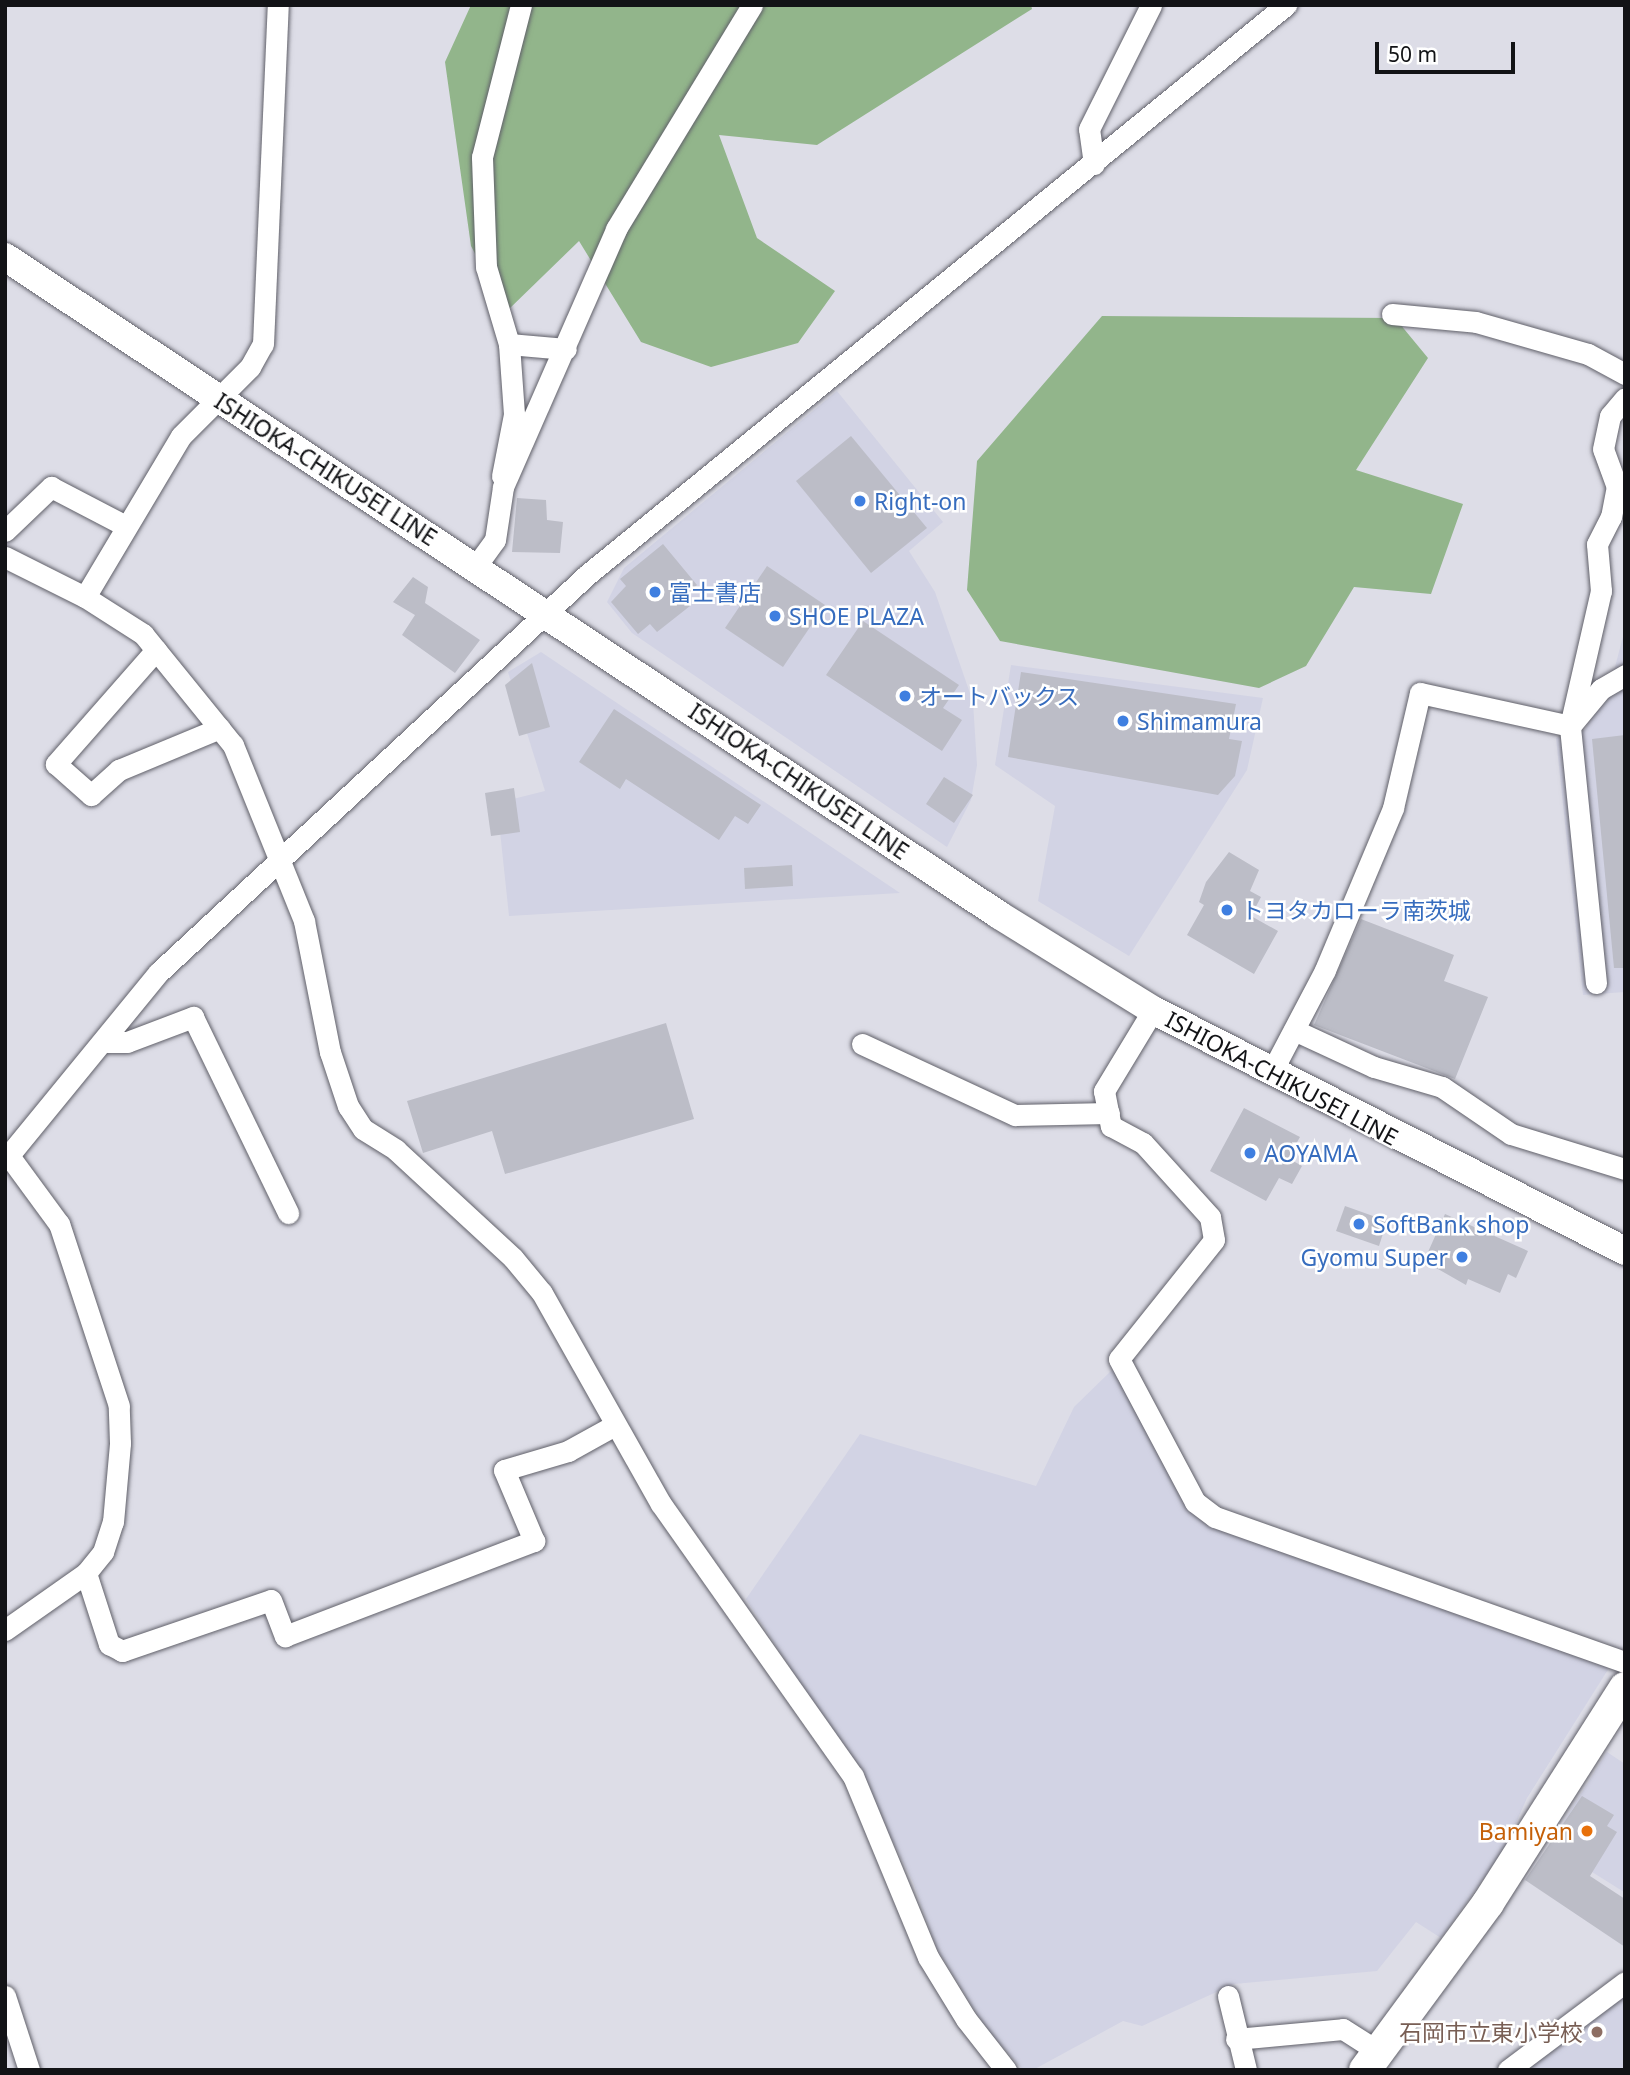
<!DOCTYPE html>
<meta charset="utf-8">
<style>
body{margin:0}
#map{position:relative;width:1630px;height:2075px;overflow:hidden;background:#dddde7;font-family:"Noto Sans","Noto Sans JP",sans-serif}
div>[style]{position:absolute}
.built>*{inset:0;background:#d2d3e4}
.forest>*{inset:0;background:#92b58b}
.building>*{inset:0;background:#bcbdc7}
.roads{filter:drop-shadow(0 0 2px #606069) drop-shadow(0 0 2px #606069)}
.minor>*{height:21px;margin:-10.5px;padding:0 10.5px;transform-origin:10.5px;border-radius:10.5px;background:#fff}
.major>*{height:28px;margin:-14px;padding:0 14px;transform-origin:14px;border-radius:14px;background:#fff}
.highway>*{height:32px;margin:-16px;padding:0 16px;transform-origin:16px;border-radius:16px;background:#fff}
.dots>*{width:19px;height:19px;translate:-50% -50%;box-sizing:border-box;border:4px solid #fff;border-radius:50%}
span{translate:-50% -50%;white-space:nowrap;text-align:center;line-height:1.15;-webkit-text-stroke:5px #fff;paint-order:stroke}
.street-label{font-size:23px;color:#121316}
.shop-label{font-size:23px;color:#366cbe}
.left{translate:0 -50%;text-align:left}
.right{translate:-100% -50%;text-align:right}
.food-label{font-size:23px;color:#c56008}
.education-label{font-size:23px;color:#785e54}
.frame{position:absolute;inset:0;border:7px solid #121316;pointer-events:none}
.scale{position:absolute;left:1375px;top:42px;width:140px;height:32px;box-sizing:border-box;border:4px solid #121316;border-top:0;padding-left:9px;font-size:21px;line-height:24px;white-space:nowrap;color:#121316;-webkit-text-stroke:5px #fff;paint-order:stroke}
</style>
<div id="map">
<div class="built">
<i style="clip-path:polygon(837px 391px,943px 522px,909px 551px,935px 592px,973px 702px,977px 765px,971px 800px,947px 847px,632px 633px,607px 602px,624px 568px)"></i>
<i style="clip-path:polygon(1625px 629px,1625px 992px,1583px 995px,1556px 738px,1585px 730px,1615px 667px)"></i>
<i style="clip-path:polygon(541px 652px,900px 893px,509px 916px,497px 803px,545px 791px,508px 672px)"></i>
<i style="clip-path:polygon(1011px 665px,1263px 698px,1247px 770px,1129px 956px,1038px 901px,1055px 806px,995px 765px)"></i>
<i style="clip-path:polygon(1114px 1368px,1187px 1509px,1217px 1527px,1609px 1668px,1527px 1798px,1504px 1850px,1441px 1938px,1416px 1922px,1377px 1971px,1234px 1984px,1142px 2026px,1123px 2021px,1033px 2070px,1023px 2070px,985px 2027px,936px 1947px,913px 1882px,865px 1785px,746px 1599px,860px 1434px,1036px 1486px,1074px 1407px)"></i>
<i style="clip-path:polygon(1607px 1752px,1625px 1764px,1624px 1892px,1549px 1845px)"></i>
<i style="clip-path:polygon(1625px 1993px,1625px 2070px,1515px 2070px)"></i>
</div>
<div class="forest">
<i style="clip-path:polygon(471px 5px,1031px 5px,1032px 9px,817px 145px,719px 135px,757px 238px,835px 291px,798px 343px,711px 367px,641px 342px,579px 241px,506px 312px,471px 246px,445px 62px)"></i>
<i style="clip-path:polygon(1102px 316px,1395px 318px,1428px 358px,1356px 470px,1463px 504px,1431px 594px,1354px 587px,1306px 666px,1259px 688px,1000px 641px,967px 590px,977px 461px)"></i>
</div>
<div class="building">
<i style="clip-path:polygon(851px 436px,927px 528px,871px 573px,796px 481px)"></i>
<i style="clip-path:polygon(517px 498px,546px 500px,547px 520px,563px 522px,560px 553px,512px 552px)"></i>
<i style="clip-path:polygon(663px 544px,697px 585px,683px 597px,690px 606px,657px 632px,650px 624px,638px 634px,611px 602px,626px 586px,620px 579px)"></i>
<i style="clip-path:polygon(767px 566px,825px 605px,783px 667px,725px 628px)"></i>
<i style="clip-path:polygon(413px 577px,428px 587px,425px 603px,480px 640px,455px 673px,402px 635px,415px 615px,393px 602px)"></i>
<i style="clip-path:polygon(863px 621px,959px 685px,943px 708px,962px 720px,942px 751px,826px 675px)"></i>
<i style="clip-path:polygon(532px 663px,550px 727px,519px 736px,505px 685px)"></i>
<i style="clip-path:polygon(1021px 672px,1236px 704px,1229px 739px,1242px 741px,1235px 776px,1218px 795px,1008px 757px)"></i>
<i style="clip-path:polygon(614px 709px,761px 805px,748px 824px,735px 816px,719px 840px,626px 779px,620px 789px,579px 762px)"></i>
<i style="clip-path:polygon(1625px 735px,1625px 968px,1614px 968px,1592px 739px)"></i>
<i style="clip-path:polygon(944px 777px,973px 795px,954px 823px,926px 804px)"></i>
<i style="clip-path:polygon(514px 788px,520px 832px,491px 836px,485px 793px)"></i>
<i style="clip-path:polygon(1229px 852px,1259px 870px,1250px 891px,1261px 897px,1251px 916px,1278px 931px,1254px 974px,1187px 935px,1204px 905px,1199px 902px,1206px 882px)"></i>
<i style="clip-path:polygon(792px 865px,793px 886px,745px 889px,744px 868px)"></i>
<i style="clip-path:polygon(1361px 919px,1454px 955px,1444px 981px,1488px 997px,1455px 1079px,1314px 1025px)"></i>
<i style="clip-path:polygon(666px 1023px,694px 1119px,505px 1174px,492px 1131px,423px 1153px,407px 1101px)"></i>
<i style="clip-path:polygon(1244px 1108px,1300px 1137px,1288px 1158px,1302px 1166px,1292px 1184px,1279px 1178px,1266px 1201px,1210px 1171px)"></i>
<i style="clip-path:polygon(1345px 1206px,1387px 1221px,1379px 1246px,1336px 1231px)"></i>
<i style="clip-path:polygon(1445px 1214px,1528px 1251px,1516px 1278px,1508px 1274px,1500px 1293px,1468px 1279px,1466px 1285px,1424px 1261px)"></i>
<i style="clip-path:polygon(1582px 1796px,1614px 1815px,1607px 1826px,1617px 1832px,1590px 1876px,1625px 1899px,1625px 1947px,1525px 1880px)"></i>
</div>
<div class="roads">
<div class="minor">
<i style="left:1094px;top:164px;width:35px;rotate:-98deg"></i>
<i style="left:1089px;top:129px;width:139px;rotate:-63.4deg"></i>
<i style="left:1392px;top:314px;width:84px;rotate:5.4deg"></i>
<i style="left:1476px;top:322px;width:116px;rotate:15.9deg"></i>
<i style="left:1588px;top:354px;width:42px;rotate:28.4deg"></i>
<i style="left:509px;top:344px;width:57px;rotate:5deg"></i>
<i style="left:502px;top:476px;width:63px;rotate:-79deg"></i>
<i style="left:514px;top:414px;width:70px;rotate:-94.1deg"></i>
<i style="left:509px;top:344px;width:80px;rotate:-106.6deg"></i>
<i style="left:486px;top:267px;width:110px;rotate:-92.1deg"></i>
<i style="left:482px;top:157px;width:157px;rotate:-75.6deg"></i>
<i style="left:5px;top:531px;width:64px;rotate:-43.7deg"></i>
<i style="left:51px;top:487px;width:80px;rotate:27.5deg"></i>
<i style="left:5px;top:557px;width:89px;rotate:26.6deg"></i>
<i style="left:85px;top:597px;width:69px;rotate:32.5deg"></i>
<i style="left:143px;top:634px;width:143px;rotate:51deg"></i>
<i style="left:233px;top:745px;width:190px;rotate:68deg"></i>
<i style="left:304px;top:921px;width:134px;rotate:78.8deg"></i>
<i style="left:330px;top:1052px;width:57px;rotate:71.6deg"></i>
<i style="left:348px;top:1106px;width:27px;rotate:57deg"></i>
<i style="left:363px;top:1129px;width:39px;rotate:32deg"></i>
<i style="left:396px;top:1150px;width:159px;rotate:42.7deg"></i>
<i style="left:513px;top:1258px;width:45px;rotate:50.4deg"></i>
<i style="left:542px;top:1293px;width:242px;rotate:60.6deg"></i>
<i style="left:661px;top:1504px;width:333px;rotate:54.8deg"></i>
<i style="left:853px;top:1776px;width:196px;rotate:67.5deg"></i>
<i style="left:928px;top:1957px;width:73px;rotate:58.5deg"></i>
<i style="left:966px;top:2019px;width:65px;rotate:51.9deg"></i>
<i style="left:476px;top:566px;width:32px;rotate:-54deg"></i>
<i style="left:495px;top:540px;width:54px;rotate:-81.4deg"></i>
<i style="left:503px;top:487px;width:282px;rotate:-66.3deg"></i>
<i style="left:616px;top:229px;width:262px;rotate:-58.7deg"></i>
<i style="left:85px;top:597px;width:187px;rotate:-59.2deg"></i>
<i style="left:181px;top:436px;width:98px;rotate:-45deg"></i>
<i style="left:250px;top:367px;width:26px;rotate:-61deg"></i>
<i style="left:263px;top:344px;width:339px;rotate:-87.5deg"></i>
<i style="left:156px;top:650px;width:152px;rotate:131.3deg"></i>
<i style="left:56px;top:764px;width:47px;rotate:41.5deg"></i>
<i style="left:91px;top:795px;width:38px;rotate:-42deg"></i>
<i style="left:119px;top:770px;width:109px;rotate:-22.6deg"></i>
<i style="left:1571px;top:725px;width:47px;rotate:-50.2deg"></i>
<i style="left:1601px;top:689px;width:28px;rotate:-30deg"></i>
<i style="left:1596px;top:983px;width:258px;rotate:-95.8deg"></i>
<i style="left:1570px;top:726px;width:139px;rotate:-77.1deg"></i>
<i style="left:1601px;top:591px;width:47px;rotate:-94.9deg"></i>
<i style="left:1597px;top:544px;width:30px;rotate:-63deg"></i>
<i style="left:1611px;top:517px;width:31px;rotate:-79deg"></i>
<i style="left:1617px;top:487px;width:40px;rotate:-110.2deg"></i>
<i style="left:1603px;top:449px;width:34px;rotate:-78deg"></i>
<i style="left:1610px;top:416px;width:23px;rotate:-50deg"></i>
<i style="left:1153px;top:1010px;width:95px;rotate:121.2deg"></i>
<i style="left:1104px;top:1091px;width:36px;rotate:79deg"></i>
<i style="left:1111px;top:1126px;width:36px;rotate:28deg"></i>
<i style="left:1143px;top:1143px;width:100px;rotate:47.8deg"></i>
<i style="left:1210px;top:1217px;width:23px;rotate:80deg"></i>
<i style="left:1214px;top:1240px;width:152px;rotate:128.6deg"></i>
<i style="left:1119px;top:1359px;width:162px;rotate:62deg"></i>
<i style="left:1195px;top:1502px;width:25px;rotate:37deg"></i>
<i style="left:1215px;top:1517px;width:435px;rotate:19.5deg"></i>
<i style="left:1294px;top:1030px;width:88px;rotate:24.8deg"></i>
<i style="left:1374px;top:1067px;width:71px;rotate:16.4deg"></i>
<i style="left:1442px;top:1087px;width:83px;rotate:34.3deg"></i>
<i style="left:1511px;top:1134px;width:119px;rotate:17.1deg"></i>
<i style="left:107px;top:1042px;width:20px"></i>
<i style="left:127px;top:1042px;width:71px;rotate:-20.7deg"></i>
<i style="left:193px;top:1017px;width:218px;rotate:64.1deg"></i>
<i style="left:862px;top:1044px;width:169px;rotate:24.9deg"></i>
<i style="left:1015px;top:1115px;width:94px;rotate:-1.2deg"></i>
<i style="left:1271px;top:1073px;width:116px;rotate:-62.3deg"></i>
<i style="left:1325px;top:970px;width:176px;rotate:-67.2deg"></i>
<i style="left:1393px;top:808px;width:118px;rotate:-76.8deg"></i>
<i style="left:1420px;top:693px;width:154px;rotate:12.4deg"></i>
<i style="left:5px;top:1160px;width:243px;rotate:-50.7deg"></i>
<i style="left:159px;top:972px;width:585px;rotate:-42.85deg"></i>
<i style="left:588px;top:574px;width:901px;rotate:-39.19deg"></i>
<i style="left:86px;top:1573px;width:75px;rotate:72.1deg"></i>
<i style="left:109px;top:1644px;width:15px;rotate:28deg"></i>
<i style="left:122px;top:1651px;width:157px;rotate:-18.9deg"></i>
<i style="left:271px;top:1600px;width:39px;rotate:69deg"></i>
<i style="left:285px;top:1636px;width:267px;rotate:-20.9deg"></i>
<i style="left:534px;top:1541px;width:77px;rotate:-112.9deg"></i>
<i style="left:504px;top:1470px;width:67px;rotate:-16.5deg"></i>
<i style="left:568px;top:1451px;width:54px;rotate:-29deg"></i>
<i style="left:5px;top:1630px;width:99px;rotate:-35.1deg"></i>
<i style="left:86px;top:1573px;width:27px;rotate:-51deg"></i>
<i style="left:103px;top:1552px;width:32px;rotate:-72deg"></i>
<i style="left:113px;top:1522px;width:79px;rotate:-84.9deg"></i>
<i style="left:120px;top:1443px;width:37px;rotate:-92deg"></i>
<i style="left:119px;top:1406px;width:192px;rotate:-108.2deg"></i>
<i style="left:59px;top:1224px;width:84px;rotate:-126.3deg"></i>
<i style="left:5px;top:1996px;width:78px;rotate:72deg"></i>
<i style="left:1228px;top:1996px;width:76px;rotate:76.3deg"></i>
<i style="left:1236px;top:2039px;width:107px;rotate:-5.3deg"></i>
<i style="left:1343px;top:2029px;width:43px;rotate:32.6deg"></i>
<i style="left:1508px;top:2070px;width:146px;rotate:-36.9deg"></i>
</div>
<div class="major">
<i style="left:5px;top:257px;width:1192px;rotate:33.5deg"></i>
<i style="left:999px;top:915px;width:181px;rotate:31.7deg"></i>
<i style="left:1153px;top:1010px;width:530px;rotate:27.05deg"></i>
</div>
<div class="highway">
<i style="left:1365px;top:2070px;width:207px;rotate:-53.6deg"></i>
<i style="left:1488px;top:1903px;width:255px;rotate:-57.5deg"></i>
</div>
</div>
<div class="dots">
<i style="left:860px;top:501px;background:#3f7fe0"></i>
<i style="left:655px;top:592px;background:#3f7fe0"></i>
<i style="left:775px;top:616px;background:#3f7fe0"></i>
<i style="left:905px;top:696px;background:#3f7fe0"></i>
<i style="left:1123px;top:721px;background:#3f7fe0"></i>
<i style="left:1227px;top:910px;background:#3f7fe0"></i>
<i style="left:1250px;top:1153px;background:#3f7fe0"></i>
<i style="left:1359px;top:1224px;background:#3f7fe0"></i>
<i style="left:1462px;top:1257px;background:#3f7fe0"></i>
<i style="left:1587px;top:1831px;background:#e8710a"></i>
<i style="left:1597px;top:2032px;background:#8d6e63"></i>
</div>
<div class="street-label">
<span style="left:326px;top:469px;rotate:33deg">ISHIOKA-CHIKUSEI LINE</span>
<span style="left:799px;top:781px;rotate:34deg">ISHIOKA-CHIKUSEI LINE</span>
<span style="left:1282px;top:1078px;rotate:28deg">ISHIOKA-CHIKUSEI LINE</span>
</div>
<div class="shop-label">
<span class="left" style="left:874px;top:501px">Right-on</span>
<span class="left" style="left:669px;top:592px">富士書店</span>
<span class="left" style="left:789px;top:616px">SHOE PLAZA</span>
<span class="left" style="left:919px;top:696px">オートバックス</span>
<span class="left" style="left:1137px;top:721px">Shimamura</span>
<span class="left" style="left:1241px;top:910px">トヨタカローラ南茨城</span>
<span class="left" style="left:1264px;top:1153px">AOYAMA</span>
<span class="left" style="left:1373px;top:1224px">SoftBank shop</span>
<span class="right" style="left:1448px;top:1257px">Gyomu Super</span>
</div>
<div class="food-label">
<span class="right" style="left:1573px;top:1831px">Bamiyan</span>
</div>
<div class="education-label">
<span class="right" style="left:1583px;top:2032px">石岡市立東小学校</span>
</div>
<div class="frame"></div>
<div class="scale">50 m</div>
</div>
